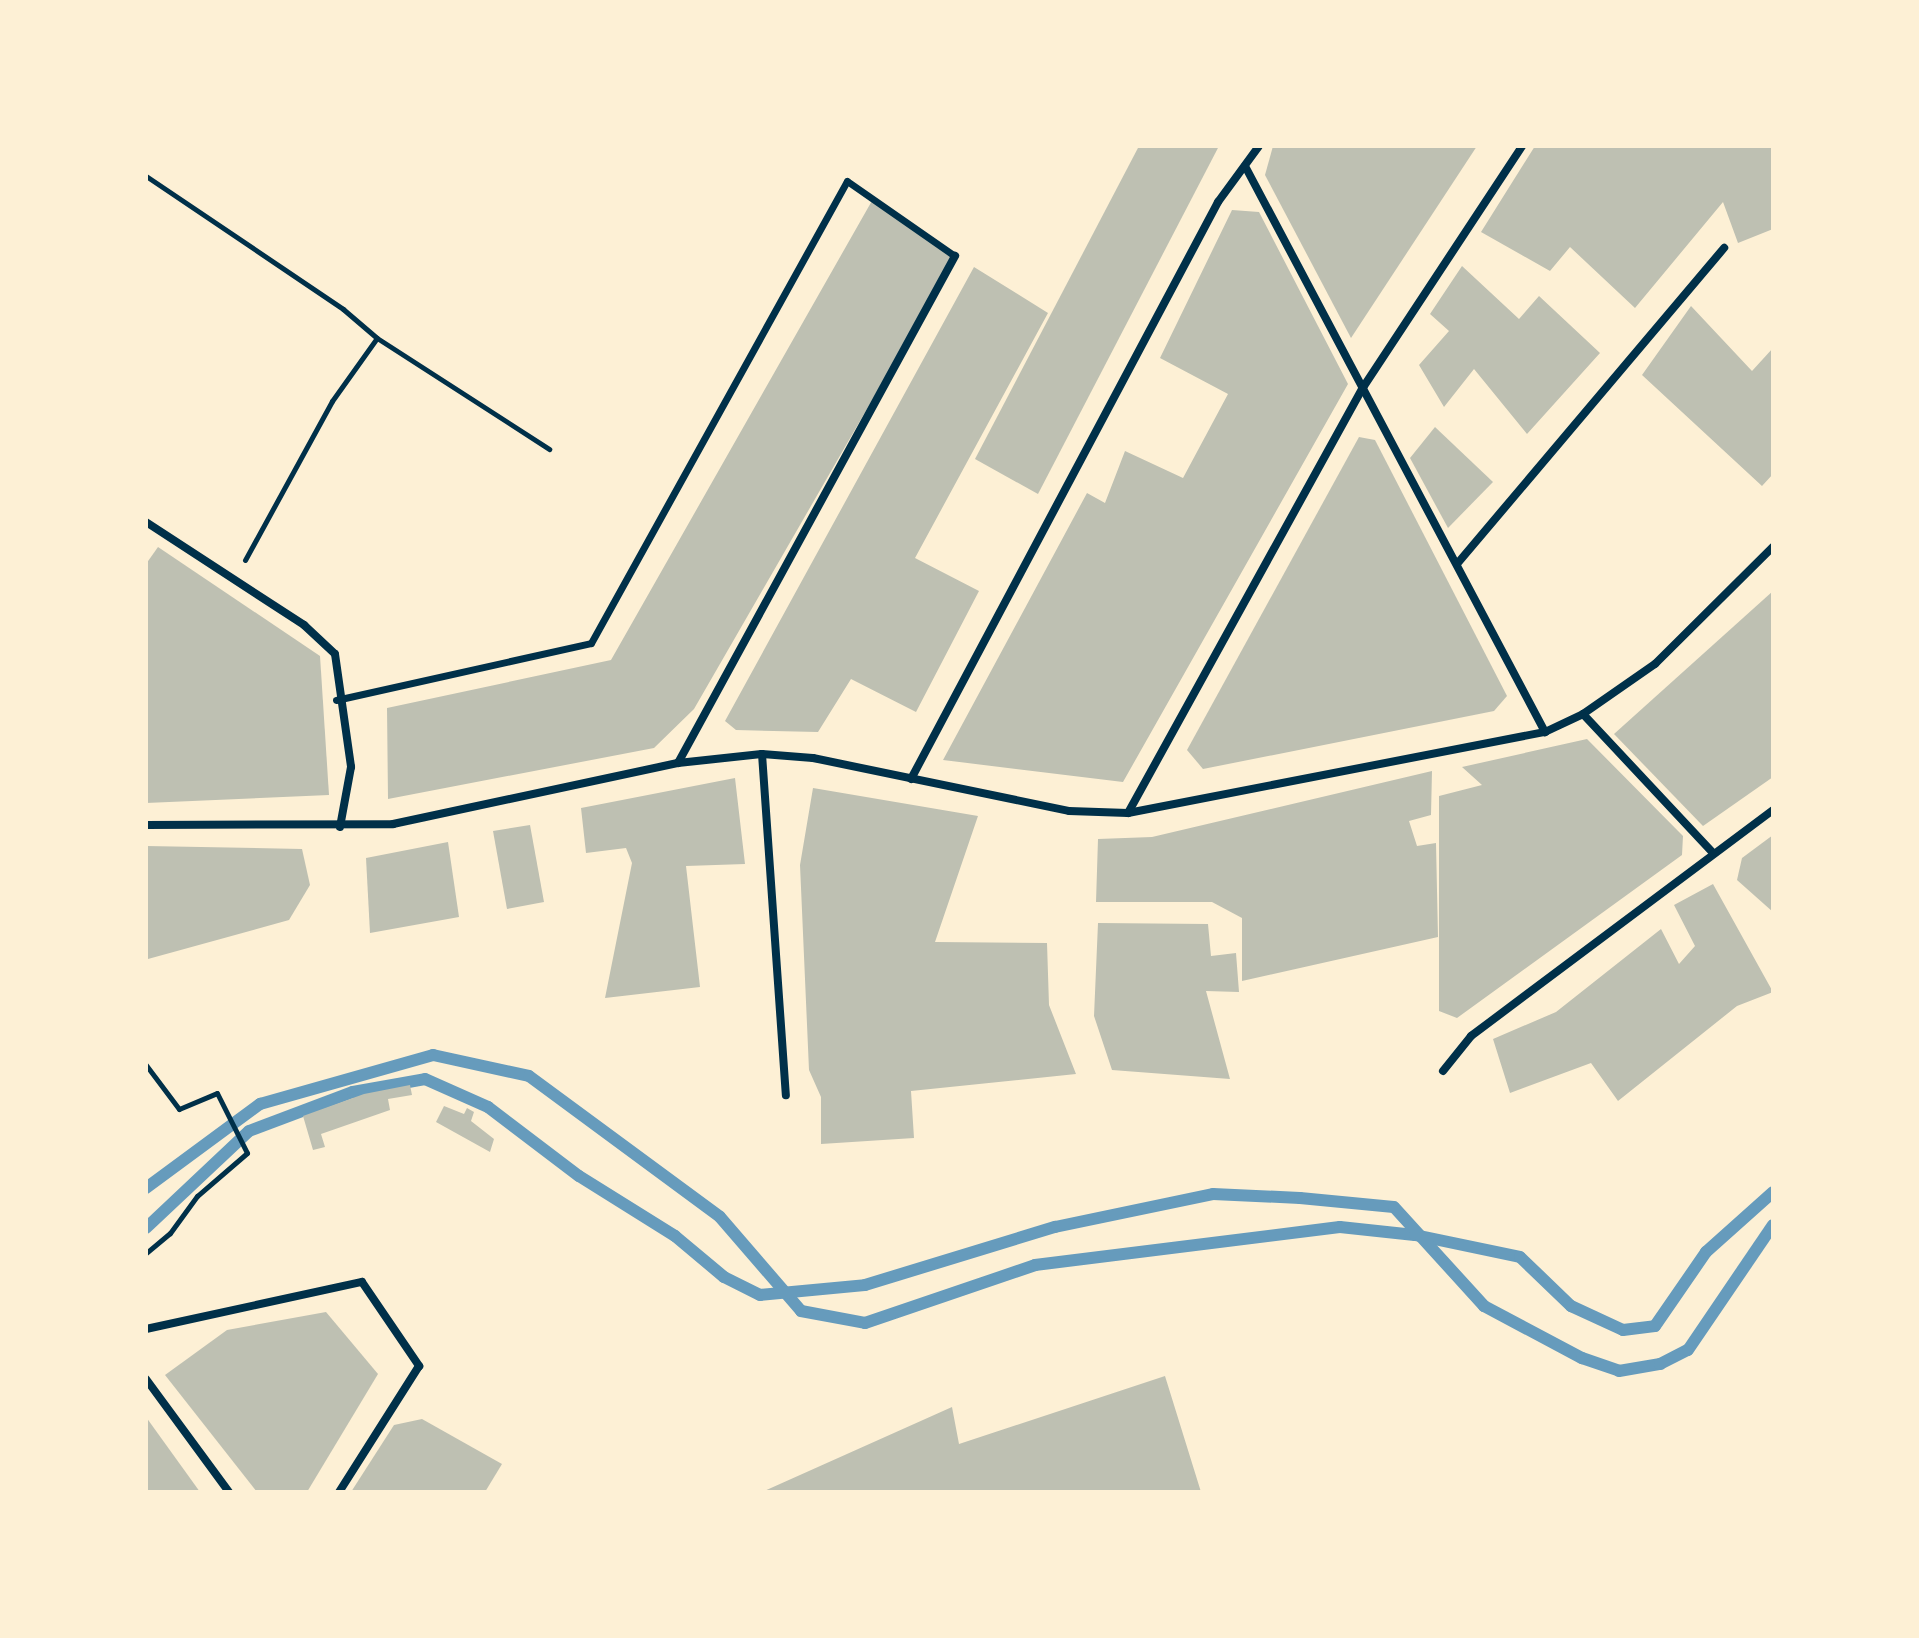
<!DOCTYPE html>
<style>
body{margin:0}
#map{position:relative;width:1919px;height:1638px;overflow:hidden;background:#fdf0d5;font-family:Lora,serif}
div>[style]{position:absolute}
.stream>*{height:12px;margin:-6px;padding:0 6px;transform-origin:6px;border-radius:6px;background:#669bbc}
.building>*{inset:0;background:#bec0b2}
.path>*{height:5px;margin:-2.5px;padding:0 2.5px;transform-origin:2.5px;border-radius:2.5px;background:#003049}
.pedestrian>*{height:7px;margin:-3.5px;padding:0 3.5px;transform-origin:3.5px;border-radius:3.5px;background:#003049}
.minor>*{height:8px;margin:-4px;padding:0 4px;transform-origin:4px;border-radius:4px;background:#003049}
span{translate:-50% -50%;white-space:nowrap;text-align:center;line-height:1.15;-webkit-text-stroke:6px #fdf0d5;paint-order:stroke}
.frame{position:absolute;inset:0;border:148px solid #fdf0d5;pointer-events:none}
</style>
<div id="map">
<div class="stream">
<i style="left:146px;top:1188px;width:142px;rotate:-36.4deg"></i>
<i style="left:260px;top:1104px;width:180px;rotate:-15.8deg"></i>
<i style="left:433px;top:1055px;width:98px;rotate:12.3deg"></i>
<i style="left:529px;top:1076px;width:237px;rotate:36.4deg"></i>
<i style="left:720px;top:1217px;width:124px;rotate:49.2deg"></i>
<i style="left:801px;top:1311px;width:65px;rotate:10.6deg"></i>
<i style="left:865px;top:1323px;width:180px;rotate:-18.8deg"></i>
<i style="left:1035px;top:1265px;width:307px;rotate:-7.1deg"></i>
<i style="left:1340px;top:1227px;width:75px;rotate:6.1deg"></i>
<i style="left:1415px;top:1235px;width:107px;rotate:11.8deg"></i>
<i style="left:1520px;top:1257px;width:71px;rotate:43.9deg"></i>
<i style="left:1571px;top:1306px;width:57px;rotate:24.8deg"></i>
<i style="left:1623px;top:1330px;width:32px;rotate:-7deg"></i>
<i style="left:1655px;top:1326px;width:90px;rotate:-55.4deg"></i>
<i style="left:1706px;top:1252px;width:90px;rotate:-41.8deg"></i>
<i style="left:146px;top:1228px;width:141px;rotate:-43.3deg"></i>
<i style="left:249px;top:1131px;width:111px;rotate:-20.6deg"></i>
<i style="left:353px;top:1092px;width:73px;rotate:-10.2deg"></i>
<i style="left:425px;top:1079px;width:69px;rotate:24deg"></i>
<i style="left:488px;top:1107px;width:114px;rotate:37.2deg"></i>
<i style="left:579px;top:1176px;width:113px;rotate:32deg"></i>
<i style="left:675px;top:1236px;width:64px;rotate:39.9deg"></i>
<i style="left:724px;top:1277px;width:40px;rotate:26.6deg"></i>
<i style="left:760px;top:1295px;width:105px;rotate:-5.4deg"></i>
<i style="left:865px;top:1285px;width:199px;rotate:-17deg"></i>
<i style="left:1055px;top:1227px;width:161px;rotate:-11.8deg"></i>
<i style="left:1213px;top:1194px;width:87px;rotate:2.6deg"></i>
<i style="left:1300px;top:1198px;width:94px;rotate:5.5deg"></i>
<i style="left:1394px;top:1207px;width:134px;rotate:47.7deg"></i>
<i style="left:1484px;top:1306px;width:111px;rotate:28deg"></i>
<i style="left:1582px;top:1358px;width:39px;rotate:19deg"></i>
<i style="left:1619px;top:1371px;width:42px;rotate:-9.7deg"></i>
<i style="left:1660px;top:1364px;width:31px;rotate:-27deg"></i>
<i style="left:1688px;top:1350px;width:151px;rotate:-55.8deg"></i>
</div>
<div class="building">
<i style="clip-path:polygon(1139px 146px,1219px 146px,1038px 494px,975px 459px)"></i>
<i style="clip-path:polygon(1273px 146px,1477px 146px,1351px 338px,1265px 175px)"></i>
<i style="clip-path:polygon(1535px 146px,1773px 146px,1773px 229px,1738px 243px,1723px 202px,1635px 308px,1570px 247px,1550px 271px,1481px 232px)"></i>
<i style="clip-path:polygon(873px 199px,955px 256px,694px 709px,654px 748px,388px 799px,387px 708px,611px 660px)"></i>
<i style="clip-path:polygon(1232px 210px,1259px 212px,1348px 384px,1123px 782px,943px 760px,1087px 493px,1105px 503px,1125px 451px,1183px 478px,1228px 394px,1160px 358px)"></i>
<i style="clip-path:polygon(1462px 266px,1519px 319px,1539px 296px,1600px 353px,1527px 434px,1474px 369px,1444px 407px,1419px 365px,1449px 331px,1430px 314px)"></i>
<i style="clip-path:polygon(974px 267px,1048px 313px,915px 558px,979px 591px,916px 712px,851px 679px,818px 732px,736px 730px,725px 721px)"></i>
<i style="clip-path:polygon(1691px 306px,1752px 371px,1773px 348px,1773px 474px,1762px 486px,1642px 375px)"></i>
<i style="clip-path:polygon(1435px 427px,1493px 482px,1448px 528px,1410px 458px)"></i>
<i style="clip-path:polygon(1359px 437px,1375px 440px,1507px 696px,1494px 711px,1203px 769px,1187px 750px)"></i>
<i style="clip-path:polygon(158px 547px,320px 656px,329px 795px,146px 803px,146px 564px)"></i>
<i style="clip-path:polygon(1773px 591px,1773px 777px,1703px 826px,1614px 734px)"></i>
<i style="clip-path:polygon(1587px 739px,1683px 836px,1682px 855px,1457px 1018px,1439px 1011px,1439px 796px,1482px 785px,1462px 767px)"></i>
<i style="clip-path:polygon(1432px 771px,1431px 815px,1409px 821px,1417px 846px,1436px 843px,1438px 937px,1242px 981px,1242px 918px,1212px 902px,1096px 902px,1098px 839px,1152px 837px)"></i>
<i style="clip-path:polygon(735px 778px,745px 864px,686px 866px,700px 987px,605px 998px,632px 863px,626px 848px,586px 853px,581px 808px)"></i>
<i style="clip-path:polygon(813px 788px,978px 816px,935px 942px,1047px 943px,1049px 1005px,1076px 1074px,911px 1091px,914px 1138px,821px 1144px,821px 1097px,809px 1070px,800px 865px)"></i>
<i style="clip-path:polygon(530px 825px,544px 902px,507px 909px,493px 831px)"></i>
<i style="clip-path:polygon(1773px 835px,1773px 912px,1737px 880px,1742px 858px)"></i>
<i style="clip-path:polygon(448px 842px,459px 917px,370px 933px,366px 858px)"></i>
<i style="clip-path:polygon(146px 846px,302px 849px,310px 885px,289px 920px,148px 959px)"></i>
<i style="clip-path:polygon(1713px 884px,1773px 992px,1737px 1006px,1618px 1101px,1591px 1063px,1510px 1093px,1493px 1039px,1556px 1012px,1661px 929px,1679px 964px,1695px 946px,1674px 905px)"></i>
<i style="clip-path:polygon(1098px 923px,1208px 924px,1211px 956px,1236px 953px,1239px 992px,1206px 991px,1230px 1079px,1112px 1070px,1094px 1016px)"></i>
<i style="clip-path:polygon(410px 1085px,412px 1095px,388px 1099px,390px 1110px,321px 1134px,325px 1147px,313px 1150px,303px 1116px,364px 1094px)"></i>
<i style="clip-path:polygon(444px 1106px,464px 1114px,467px 1108px,474px 1112px,471px 1121px,494px 1139px,490px 1152px,436px 1122px)"></i>
<i style="clip-path:polygon(326px 1312px,378px 1374px,307px 1492px,257px 1492px,165px 1375px,227px 1330px)"></i>
<i style="clip-path:polygon(1165px 1376px,1201px 1492px,762px 1492px,952px 1407px,959px 1444px)"></i>
<i style="clip-path:polygon(146px 1417px,200px 1492px,146px 1492px)"></i>
<i style="clip-path:polygon(422px 1419px,502px 1464px,485px 1492px,351px 1492px,394px 1425px)"></i>
</div>
<div class="path">
<i style="left:146px;top:176px;width:238px;rotate:34deg"></i>
<i style="left:343px;top:309px;width:45px;rotate:40.5deg"></i>
<i style="left:245px;top:560px;width:181px;rotate:-61.3deg"></i>
<i style="left:332px;top:401px;width:77px;rotate:-54.5deg"></i>
<i style="left:377px;top:338px;width:205px;rotate:32.8deg"></i>
<i style="left:146px;top:1065px;width:55px;rotate:53.1deg"></i>
<i style="left:179px;top:1109px;width:41px;rotate:-22.8deg"></i>
<i style="left:217px;top:1093px;width:67px;rotate:63.4deg"></i>
<i style="left:247px;top:1153px;width:66px;rotate:139.3deg"></i>
<i style="left:197px;top:1196px;width:46px;rotate:126.1deg"></i>
<i style="left:170px;top:1233px;width:31px;rotate:140deg"></i>
</div>
<div class="pedestrian">
<i style="left:336px;top:700px;width:261px;rotate:-12.6deg"></i>
<i style="left:591px;top:643px;width:528px;rotate:-61.01deg"></i>
<i style="left:847px;top:181px;width:131px;rotate:34.8deg"></i>
</div>
<div class="minor">
<i style="left:1245px;top:166px;width:641px;rotate:62.07deg"></i>
<i style="left:146px;top:522px;width:189px;rotate:33.1deg"></i>
<i style="left:304px;top:625px;width:42px;rotate:43.1deg"></i>
<i style="left:335px;top:654px;width:114px;rotate:81.9deg"></i>
<i style="left:351px;top:767px;width:61px;rotate:100.4deg"></i>
<i style="left:1457px;top:564px;width:414px;rotate:-49.8deg"></i>
<i style="left:1583px;top:714px;width:189px;rotate:46.9deg"></i>
<i style="left:762px;top:754px;width:342px;rotate:86deg"></i>
<i style="left:678px;top:763px;width:578px;rotate:-61.35deg"></i>
<i style="left:911px;top:779px;width:654px;rotate:-61.98deg"></i>
<i style="left:1218px;top:202px;width:69px;rotate:-53.8deg"></i>
<i style="left:1128px;top:813px;width:488px;rotate:-61.1deg"></i>
<i style="left:1364px;top:386px;width:287px;rotate:-56.6deg"></i>
<i style="left:146px;top:825px;width:247px;rotate:-0.2deg"></i>
<i style="left:393px;top:824px;width:291px;rotate:-12.1deg"></i>
<i style="left:678px;top:763px;width:84px;rotate:-6.1deg"></i>
<i style="left:762px;top:754px;width:51px;rotate:4.5deg"></i>
<i style="left:813px;top:758px;width:261px;rotate:11.7deg"></i>
<i style="left:1069px;top:811px;width:59px;rotate:1.9deg"></i>
<i style="left:1128px;top:813px;width:425px;rotate:-11deg"></i>
<i style="left:1545px;top:732px;width:42px;rotate:-25.3deg"></i>
<i style="left:1583px;top:714px;width:88px;rotate:-34.8deg"></i>
<i style="left:1655px;top:664px;width:166px;rotate:-44.8deg"></i>
<i style="left:1443px;top:1071px;width:45px;rotate:-51.3deg"></i>
<i style="left:1471px;top:1036px;width:377px;rotate:-36.8deg"></i>
<i style="left:146px;top:1329px;width:221px;rotate:-12.3deg"></i>
<i style="left:362px;top:1282px;width:102px;rotate:55.8deg"></i>
<i style="left:419px;top:1366px;width:149px;rotate:122.4deg"></i>
<i style="left:146px;top:1379px;width:140px;rotate:53.7deg"></i>
</div>
<div class="frame"></div>
</div>
